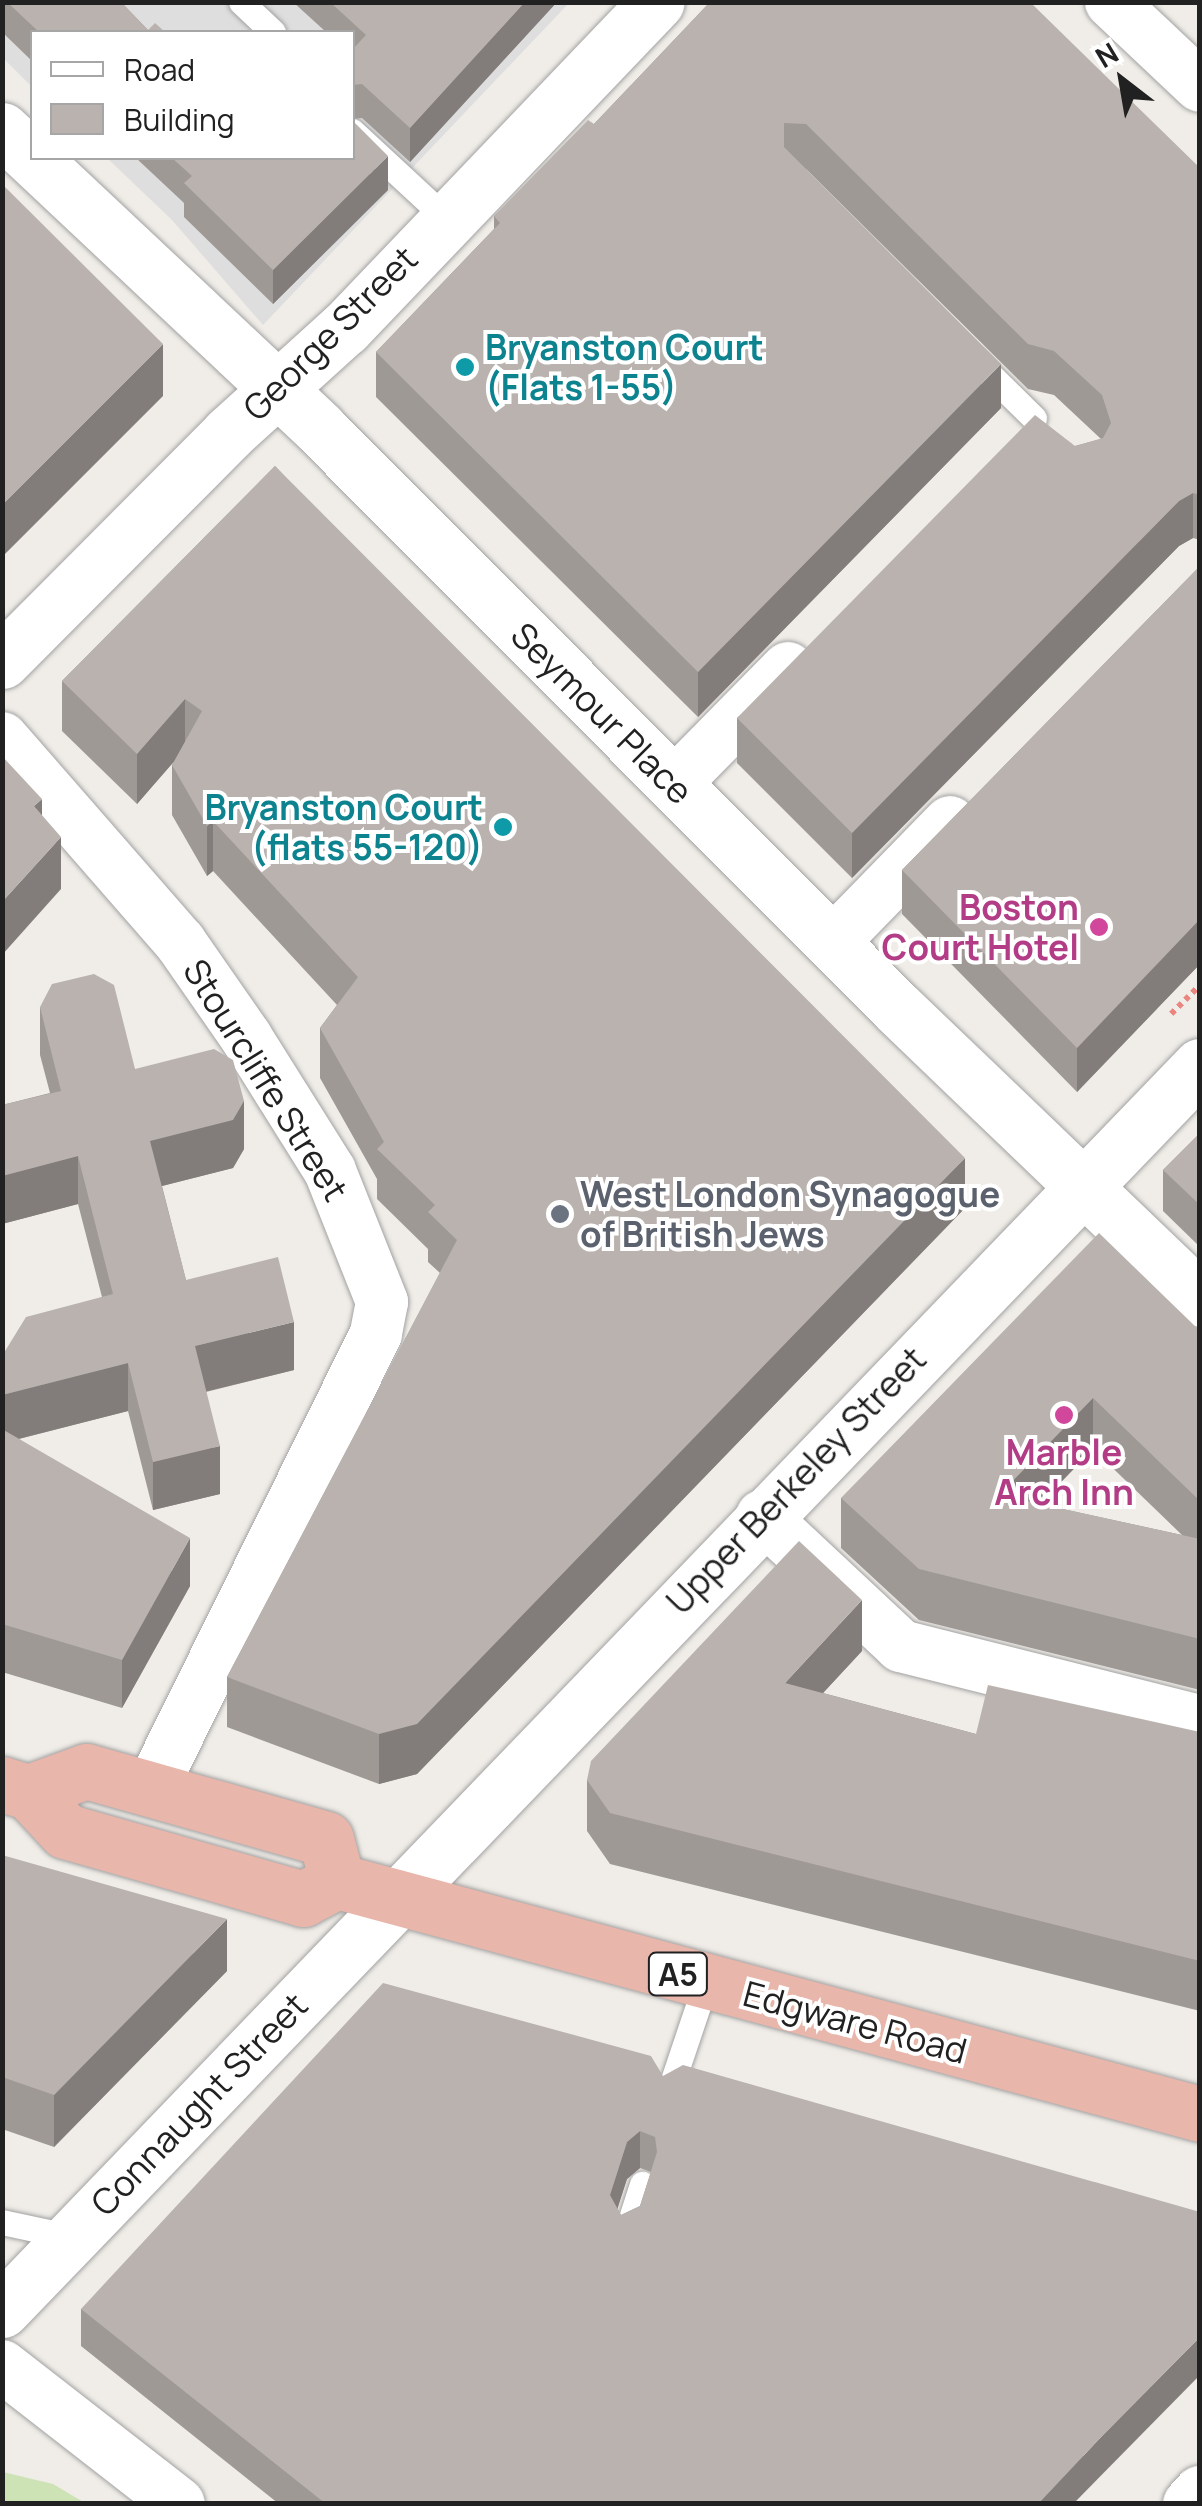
<!DOCTYPE html>
<style>
body{margin:0}
#map{position:relative;width:1202px;height:2506px;overflow:hidden;background:#f0ede8;font-family:Manrope,sans-serif}
div>[style]{position:absolute}
.residential>*{inset:0;background:#dfdede}
.grass>*{inset:0;background:#cee3b5}
.path>*{height:6px;margin-top:-3px;transform-origin:0;background:repeating-linear-gradient(90deg,#ea867f 0 5px,transparent 0 10px)}
.roads{filter:drop-shadow(0 0 2px #a2a2a2) drop-shadow(0 0 2px #a2a2a2)}
.service>*{height:25px;margin:-12.5px;padding:0 12.5px;transform-origin:12.5px;border-radius:12.5px;background:#fff}
.minor>*{height:52px;margin:-26px;padding:0 26px;transform-origin:26px;border-radius:26px;background:#fff}
.tertiary>*{height:55px;margin:-27.5px;padding:0 27.5px;transform-origin:27.5px;border-radius:27.5px;background:#fff}
.trunk>*{height:55px;margin:-27.5px;padding:0 27.5px;transform-origin:27.5px;border-radius:27.5px;background:#e8b6aa}
.wall>*{inset:0;background:#9f9996}
.shaded-wall>*{inset:0;background:#827d7a}
.building>*{inset:0;background:#b9b2ae}
.dots>*{width:28px;height:28px;translate:-50% -50%;box-sizing:border-box;border:5px solid #fff;border-radius:50%}
span{translate:-50% -50%;white-space:nowrap;text-align:center;line-height:1.15;-webkit-text-stroke:8px #fff;paint-order:stroke}
.shield-label span{padding:2px 8px;background:#fff;border:2px solid;border-radius:8px;-webkit-text-stroke-width:0}
.shield-label{font-size:32px;color:#212121;font-weight:700}
.street-label{font-size:35px;color:#212121}
.culture-label{font-size:35px;color:#0d838f;font-weight:700}
.left{translate:0 -50%;text-align:left}
.right{translate:-100% -50%;text-align:right}
.hotel-label{font-size:35px;color:#b23c85;font-weight:700}
.worship-label{font-size:35px;color:#5b616d;font-weight:700}
.frame{position:absolute;inset:0;border:5px solid #212121;pointer-events:none}
.legend{position:absolute;left:30px;top:30px;width:325px;height:130px;box-sizing:border-box;background:#fff;border:2px solid #a6a6a6;margin:0;padding:12px 18px;list-style:none;font-size:30px;color:#212121}
.legend li{display:flex;align-items:center;gap:20px;height:50px}
.legend b{width:50px;border:2px solid #a6a6a6}
.north{position:absolute;left:1072px;top:30px;width:100px;height:100px;-webkit-text-stroke:8px #fff;paint-order:stroke;rotate:329deg;font-size:28px;font-weight:700;line-height:40px;text-align:center;color:#212121}
.north::after{content:'';display:block;margin:auto;width:35px;height:45px;background:#212121;clip-path:polygon(50% 0,100% 100%,50% 72%,0 100%)}
</style>
<div id="map">
<div class="residential">
<i style="clip-path:polygon(2px 3px,569px 3px,263px 325px,172px 220px,107px 158px,352px 158px,352px 32px,32px 32px,32px 87px,3px 58px)"></i>
</div>
<div class="grass">
<i style="clip-path:polygon(3px 2472px,53px 2484px,85px 2503px,3px 2503px)"></i>
</div>
<div class="path">
<i style="left:1171px;top:1014px;width:41px;rotate:-45deg"></i>
</div>
<div class="roads">
<div class="service">
<i style="left:241px;top:2px;width:44px;rotate:43.2deg"></i>
<i style="left:352px;top:131px;width:127px;rotate:42.8deg"></i>
<i style="left:977px;top:362px;width:80px;rotate:44.5deg"></i>
<i style="left:667px;top:2098px;width:122px;rotate:-71.4deg"></i>
<i style="left:2px;top:2222px;width:72px;rotate:12.1deg"></i>
<i style="left:625px;top:2237px;width:56px;rotate:-72.2deg"></i>
</div>
<div class="minor">
<i style="left:1111px;top:2px;width:122px;rotate:43.3deg"></i>
<i style="left:2px;top:738px;width:271px;rotate:48.9deg"></i>
<i style="left:180px;top:942px;width:116px;rotate:55.2deg"></i>
<i style="left:246px;top:1037px;width:158px;rotate:57.9deg"></i>
<i style="left:330px;top:1171px;width:141px;rotate:68.3deg"></i>
<i style="left:382px;top:1302px;width:33px;rotate:101deg"></i>
<i style="left:376px;top:1334px;width:508px;rotate:116.31deg"></i>
<i style="left:673px;top:785px;width:164px;rotate:-45.5deg"></i>
<i style="left:832px;top:943px;width:169px;rotate:-45.7deg"></i>
<i style="left:762px;top:1516px;width:190px;rotate:43.1deg"></i>
<i style="left:901px;top:1646px;width:308px;rotate:14.1deg"></i>
<i style="left:2px;top:2366px;width:224px;rotate:37.9deg"></i>
</div>
<div class="tertiary">
<i style="left:2px;top:130px;width:436px;rotate:43.2deg"></i>
<i style="left:320px;top:429px;width:817px;rotate:45.1deg"></i>
<i style="left:897px;top:1008px;width:420px;rotate:43.8deg"></i>
<i style="left:2px;top:661px;width:322px;rotate:-45.1deg"></i>
<i style="left:229px;top:433px;width:156px;rotate:-42.2deg"></i>
<i style="left:345px;top:328px;width:451px;rotate:-46.3deg"></i>
<i style="left:2px;top:2310px;width:1727px;rotate:-46.08deg"></i>
<i style="left:1190px;top:2504px;width:15px;rotate:-48deg"></i>
</div>
<div class="trunk">
<i style="left:2px;top:1784px;width:28px;rotate:17deg"></i>
<i style="left:29px;top:1792px;width:53px;rotate:47.3deg"></i>
<i style="left:65px;top:1831px;width:248px;rotate:15.9deg"></i>
<i style="left:303px;top:1899px;width:38px;rotate:-28deg"></i>
<i style="left:337px;top:1881px;width:894px;rotate:15.11deg"></i>
<i style="left:29px;top:1792px;width:61px;rotate:-20.2deg"></i>
<i style="left:86px;top:1771px;width:249px;rotate:15.8deg"></i>
<i style="left:326px;top:1839px;width:43px;rotate:75.3deg"></i>
</div>
</div>
<div class="wall">
<i style="clip-path:polygon(2px 2px,121px 2px,148px 30px,165px 32px,32px 32px,32px 61px,2px 32px)"></i>
<i style="clip-path:polygon(293px 2px,557px 2px,410px 162px,362px 118px,352px 119px,352px 32px,326px 32px)"></i>
<i style="clip-path:polygon(710px 2px,1200px 168px,1200px 540px,1193px 538px,1179px 546px,852px 878px,737px 763px,737px 718px,1075px 446px,1101px 439px,1054px 395px,1028px 389px,805px 168px,1001px 408px,698px 717px,376px 397px,376px 352px,494px 229px,494px 216px,594px 124px)"></i>
<i style="clip-path:polygon(136px 158px,352px 158px,388px 190px,273px 304px,184px 217px,184px 203px)"></i>
<i style="clip-path:polygon(275px 466px,965px 1208px,417px 1774px,379px 1784px,227px 1727px,227px 1677px,440px 1273px,428px 1262px,428px 1249px,377px 1199px,377px 1179px,320px 1078px,320px 1028px,337px 1005px,213px 871px,207px 876px,172px 815px,172px 765px,174px 761px,137px 804px,62px 731px,62px 681px)"></i>
<i style="clip-path:polygon(1200px 566px,1200px 964px,1077px 1092px,902px 914px,902px 870px)"></i>
<i style="clip-path:polygon(40px 1007px,135px 1069px,244px 1149px,233px 1168px,162px 1186px,186px 1280px,294px 1370px,206px 1392px,220px 1494px,153px 1510px,128px 1411px,19px 1439px,190px 1586px,122px 1708px,2px 1672px,2px 1356px,102px 1297px,78px 1204px,2px 1224px,2px 1105px,50px 1093px,40px 1055px)"></i>
<i style="clip-path:polygon(1200px 1133px,1200px 1247px,1163px 1211px,1163px 1170px)"></i>
<i style="clip-path:polygon(evenodd,1200px 1331px,1200px 1690px,919px 1620px,841px 1548px,841px 1498px,1200px 1331px,1093px 1449px,1182px 1535px,1040px 1504px,1093px 1449px)"></i>
<i style="clip-path:polygon(862px 1651px,823px 1693px,976px 1734px,1200px 1732px,1200px 2011px,610px 1864px,587px 1831px,587px 1780px)"></i>
<i style="clip-path:polygon(2px 1855px,227px 1971px,54px 2147px,2px 2129px)"></i>
<i style="clip-path:polygon(evenodd,663px 2076px,1102px 2473px,1073px 2504px,279px 2504px,81px 2346px,81px 2309px,663px 2076px,640px 2168px,651px 2172px,640px 2206px,621px 2215px,617px 2208px,627px 2179px,640px 2168px)"></i>
</div>
<div class="shaded-wall">
<i style="clip-path:polygon(525px 2px,557px 2px,410px 162px,410px 128px)"></i>
<i style="clip-path:polygon(388px 156px,388px 190px,273px 304px,273px 270px)"></i>
<i style="clip-path:polygon(163px 344px,163px 396px,2px 557px,2px 505px)"></i>
<i style="clip-path:polygon(1001px 364px,1001px 408px,698px 717px,698px 672px)"></i>
<i style="clip-path:polygon(1193px 493px,1193px 538px,1179px 546px,852px 878px,852px 833px,1179px 501px)"></i>
<i style="clip-path:polygon(185px 699px,185px 749px,137px 804px,137px 754px)"></i>
<i style="clip-path:polygon(42px 799px,42px 851px,34px 806px)"></i>
<i style="clip-path:polygon(213px 821px,213px 871px,207px 876px,207px 826px)"></i>
<i style="clip-path:polygon(61px 837px,61px 889px,2px 955px,2px 902px)"></i>
<i style="clip-path:polygon(1200px 919px,1200px 964px,1077px 1092px,1077px 1048px)"></i>
<i style="clip-path:polygon(244px 1101px,244px 1149px,233px 1168px,150px 1189px,150px 1141px)"></i>
<i style="clip-path:polygon(78px 1156px,78px 1204px,2px 1224px,2px 1176px)"></i>
<i style="clip-path:polygon(965px 1158px,965px 1208px,417px 1774px,379px 1784px,379px 1734px)"></i>
<i style="clip-path:polygon(294px 1322px,294px 1370px,195px 1394px,195px 1346px)"></i>
<i style="clip-path:polygon(128px 1363px,128px 1411px,2px 1443px,2px 1395px)"></i>
<i style="clip-path:polygon(1093px 1398px,1093px 1449px,999px 1546px,999px 1495px)"></i>
<i style="clip-path:polygon(220px 1446px,220px 1494px,153px 1510px,153px 1462px)"></i>
<i style="clip-path:polygon(190px 1538px,190px 1586px,122px 1708px,122px 1660px)"></i>
<i style="clip-path:polygon(862px 1600px,862px 1651px,785px 1734px,785px 1683px)"></i>
<i style="clip-path:polygon(227px 1919px,227px 1971px,54px 2147px,54px 2095px)"></i>
<i style="clip-path:polygon(640px 2131px,640px 2168px,627px 2179px,610px 2232px,610px 2195px,627px 2142px)"></i>
<i style="clip-path:polygon(1200px 2337px,1200px 2375px,1073px 2504px,1038px 2504px,1102px 2436px)"></i>
</div>
<div class="building">
<i style="clip-path:polygon(7px 2px,121px 2px,148px 30px,155px 23px,165px 32px,39px 32px)"></i>
<i style="clip-path:polygon(330px 2px,525px 2px,410px 128px,362px 84px,352px 85px,352px 50px,366px 35px)"></i>
<i style="clip-path:polygon(710px 2px,1030px 2px,1200px 168px,1200px 495px,1193px 493px,1179px 501px,852px 833px,737px 718px,1035px 415px,1075px 446px,1103px 438px,1111px 423px,1102px 395px,1054px 351px,1028px 344px,806px 124px,784px 123px,784px 147px,1001px 364px,698px 672px,376px 352px,500px 223px,494px 216px,588px 120px,594px 124px)"></i>
<i style="clip-path:polygon(352px 120px,388px 156px,273px 270px,184px 183px,192px 176px,172px 158px,352px 158px)"></i>
<i style="clip-path:polygon(2px 184px,163px 344px,2px 505px)"></i>
<i style="clip-path:polygon(275px 466px,965px 1158px,417px 1724px,379px 1734px,227px 1677px,457px 1240px,428px 1212px,435px 1205px,377px 1149px,384px 1142px,320px 1028px,358px 977px,213px 821px,207px 826px,172px 765px,202px 711px,185px 699px,137px 754px,62px 681px)"></i>
<i style="clip-path:polygon(1200px 566px,1200px 919px,1077px 1048px,902px 870px)"></i>
<i style="clip-path:polygon(2px 756px,42px 799px,34px 806px,61px 837px,2px 902px)"></i>
<i style="clip-path:polygon(94px 974px,114px 985px,135px 1069px,214px 1049px,233px 1060px,244px 1101px,233px 1120px,150px 1141px,186px 1280px,278px 1257px,294px 1322px,195px 1346px,220px 1446px,153px 1462px,128px 1363px,2px 1395px,2px 1356px,26px 1317px,113px 1294px,78px 1156px,2px 1176px,2px 1105px,61px 1091px,40px 1007px,52px 984px)"></i>
<i style="clip-path:polygon(1200px 1133px,1200px 1205px,1163px 1170px)"></i>
<i style="clip-path:polygon(1099px 1233px,1200px 1331px,1200px 1501px,1093px 1398px,999px 1495px,1200px 1539px,1200px 1639px,919px 1569px,841px 1498px)"></i>
<i style="clip-path:polygon(2px 1429px,190px 1538px,122px 1660px,2px 1624px)"></i>
<i style="clip-path:polygon(799px 1541px,862px 1600px,785px 1683px,976px 1734px,988px 1685px,1200px 1732px,1200px 1961px,610px 1813px,587px 1780px,591px 1761px)"></i>
<i style="clip-path:polygon(2px 1855px,227px 1919px,54px 2095px,2px 2077px)"></i>
<i style="clip-path:polygon(evenodd,383px 1983px,651px 2056px,663px 2076px,683px 2065px,1200px 2212px,1200px 2337px,1102px 2436px,1038px 2504px,326px 2504px,81px 2309px,383px 1983px,640px 2131px,655px 2137px,657px 2152px,640px 2206px,621px 2215px,610px 2195px,627px 2142px,640px 2131px)"></i>
</div>
<div class="dots">
<i style="left:465px;top:367px;background:#0f9aa8"></i>
<i style="left:503px;top:827px;background:#0f9aa8"></i>
<i style="left:1099px;top:927px;background:#d1479c"></i>
<i style="left:560px;top:1214px;background:#6b7280"></i>
<i style="left:1064px;top:1415px;background:#d1479c"></i>
</div>
<div class="shield-label">
<span style="left:678px;top:1974px">A5</span>
</div>
<div class="street-label">
<span style="left:330px;top:333px;rotate:-45deg">George Street</span>
<span style="left:602px;top:713px;rotate:45deg">Seymour Place</span>
<span style="left:266px;top:1080px;rotate:58deg">Stourcliffe Street</span>
<span style="left:796px;top:1480px;rotate:-46deg">Upper Berkeley Street</span>
<span style="left:855px;top:2022px;rotate:15deg">Edgware Road</span>
<span style="left:199px;top:2104px;rotate:-46deg">Connaught Street</span>
</div>
<div class="culture-label">
<span class="left" style="left:485px;top:367px">Bryanston Court<br>(Flats 1-55)</span>
<span class="right" style="left:483px;top:827px">Bryanston Court<br>(flats 55-120)</span>
</div>
<div class="hotel-label">
<span class="right" style="left:1079px;top:927px">Boston<br>Court Hotel</span>
<span style="left:1064px;top:1472px">Marble<br>Arch Inn</span>
</div>
<div class="worship-label">
<span class="left" style="left:580px;top:1214px">West London Synagogue<br>of British Jews</span>
</div>
<div class="frame"></div>
<ul class="legend">
<li><b style="height:12px;background:#fff"></b>Road</li>
<li><b style="height:28px;background:#b9b2ae"></b>Building</li>
</ul>
<div class="north">N</div>
</div>
